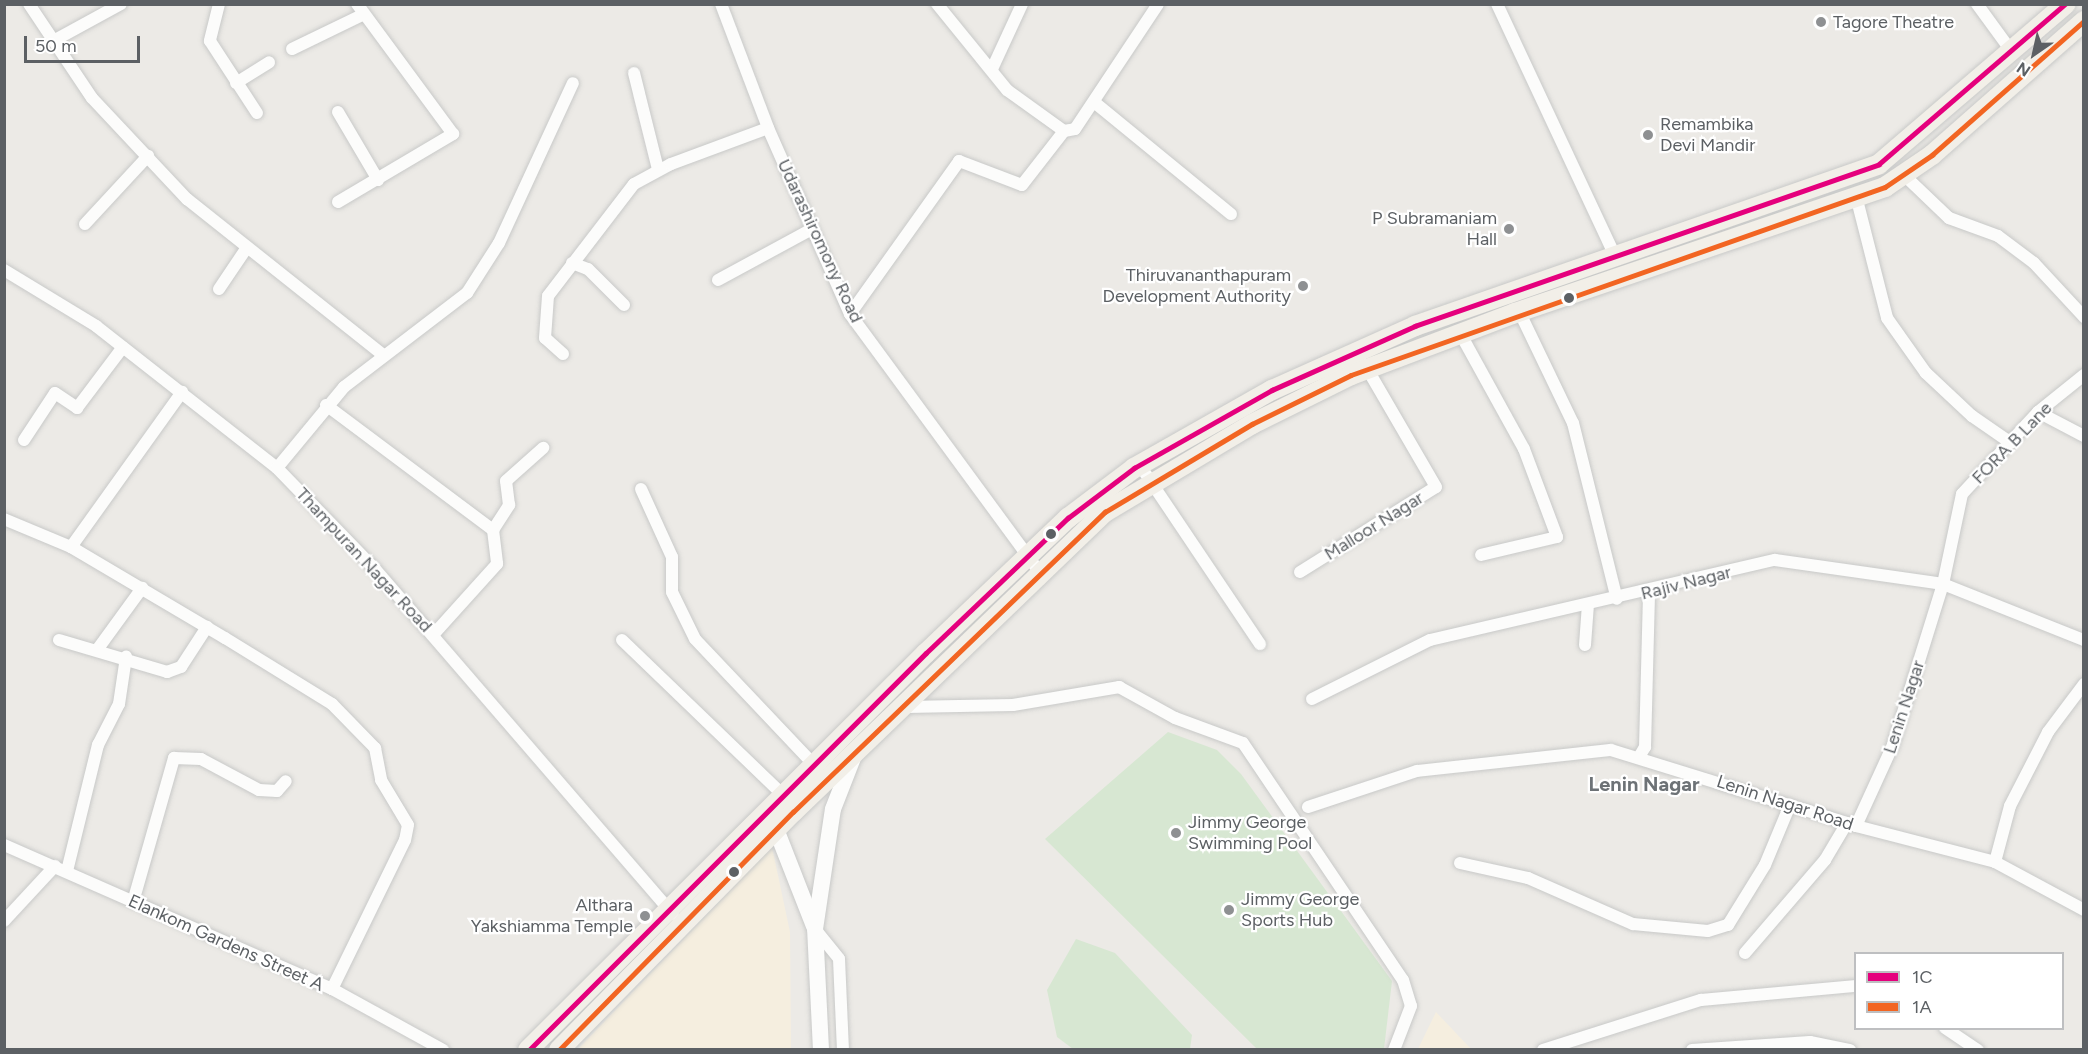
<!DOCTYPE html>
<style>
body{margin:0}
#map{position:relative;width:2088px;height:1054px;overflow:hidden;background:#eceae6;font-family:Figtree,sans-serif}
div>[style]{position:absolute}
.commercial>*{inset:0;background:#f5eedf}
.green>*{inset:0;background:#d7e7d2}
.roads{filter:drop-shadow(0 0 2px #c8c9c8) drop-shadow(0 0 2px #c8c9c8)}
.street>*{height:12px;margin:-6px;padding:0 6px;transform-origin:6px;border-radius:6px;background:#fcfcfb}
.secondary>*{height:16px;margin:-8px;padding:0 8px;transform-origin:8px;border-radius:8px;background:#fcfcfb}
.primary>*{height:20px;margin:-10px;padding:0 10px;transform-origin:10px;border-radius:10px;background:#f2efe8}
.bus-1>*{height:4.5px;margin:-2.25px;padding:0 2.25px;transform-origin:2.25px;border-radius:2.25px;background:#e5007d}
.bus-2>*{height:4.5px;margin:-2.25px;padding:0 2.25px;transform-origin:2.25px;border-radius:2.25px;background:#f26522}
.dots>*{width:16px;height:16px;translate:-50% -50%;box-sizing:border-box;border:3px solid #fff;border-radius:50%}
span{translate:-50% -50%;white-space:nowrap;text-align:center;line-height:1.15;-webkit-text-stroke:4.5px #fff;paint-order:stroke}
.poi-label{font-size:18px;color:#5c6064}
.left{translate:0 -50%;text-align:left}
.right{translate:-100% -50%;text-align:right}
.street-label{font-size:18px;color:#5c6064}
.neighbourhood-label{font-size:20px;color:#6d7276;font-weight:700}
.frame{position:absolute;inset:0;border:6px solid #5c6064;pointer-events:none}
.legend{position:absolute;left:1854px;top:952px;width:210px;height:78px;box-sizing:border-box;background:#fff;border:2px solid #bebfc1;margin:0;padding:8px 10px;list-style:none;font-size:18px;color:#5c6064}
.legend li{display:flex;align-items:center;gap:12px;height:30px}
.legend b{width:30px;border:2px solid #bebfc1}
.north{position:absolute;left:2004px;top:24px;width:60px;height:60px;-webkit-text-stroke:4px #fff;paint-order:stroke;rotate:214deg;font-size:16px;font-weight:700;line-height:24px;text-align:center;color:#5c6064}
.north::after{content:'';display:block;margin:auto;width:21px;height:27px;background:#5c6064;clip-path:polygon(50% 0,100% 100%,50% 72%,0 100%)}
.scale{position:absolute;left:24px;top:36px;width:116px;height:27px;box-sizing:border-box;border:3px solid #5c6064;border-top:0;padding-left:8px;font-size:18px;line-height:21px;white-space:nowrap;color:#5c6064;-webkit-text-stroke:4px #fff;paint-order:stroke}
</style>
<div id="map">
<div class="commercial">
<i style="clip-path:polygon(772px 847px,790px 932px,791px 1049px,578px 1049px)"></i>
<i style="clip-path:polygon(1436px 1012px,1471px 1049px,1418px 1049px)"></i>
</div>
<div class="green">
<i style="clip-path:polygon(1168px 732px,1217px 750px,1241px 774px,1392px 981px,1384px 1049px,1257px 1049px,1045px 839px)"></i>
<i style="clip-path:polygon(1076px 939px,1115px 953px,1192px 1035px,1190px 1049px,1073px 1049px,1057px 1037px,1047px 990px)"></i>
</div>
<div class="roads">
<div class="street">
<i style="left:29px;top:4px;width:113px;rotate:56.2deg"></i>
<i style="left:92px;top:98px;width:139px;rotate:46.8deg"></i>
<i style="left:187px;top:199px;width:251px;rotate:38.5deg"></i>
<i style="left:219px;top:4px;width:38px;rotate:104deg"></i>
<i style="left:210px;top:41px;width:86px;rotate:56.9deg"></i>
<i style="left:721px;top:4px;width:133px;rotate:69.2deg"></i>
<i style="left:768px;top:128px;width:203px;rotate:66.2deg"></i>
<i style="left:850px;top:314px;width:323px;rotate:53.7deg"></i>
<i style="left:1497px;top:4px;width:276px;rotate:64.9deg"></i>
<i style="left:1977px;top:4px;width:59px;rotate:53.9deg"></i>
<i style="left:55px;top:40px;width:75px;rotate:-28.6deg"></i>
<i style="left:292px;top:49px;width:80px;rotate:-25.9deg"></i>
<i style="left:992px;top:69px;width:72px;rotate:-65.2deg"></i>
<i style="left:634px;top:73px;width:99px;rotate:76deg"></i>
<i style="left:236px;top:83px;width:39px;rotate:-32deg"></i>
<i style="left:1094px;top:102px;width:177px;rotate:39.3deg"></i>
<i style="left:338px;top:112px;width:79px;rotate:59.5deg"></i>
<i style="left:1064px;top:131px;width:11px;rotate:-10deg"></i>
<i style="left:1075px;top:129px;width:150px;rotate:-56.4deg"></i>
<i style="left:1905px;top:176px;width:61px;rotate:43.7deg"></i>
<i style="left:1949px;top:218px;width:52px;rotate:20.2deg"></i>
<i style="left:1998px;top:236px;width:45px;rotate:36.9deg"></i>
<i style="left:2034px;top:263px;width:74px;rotate:47.2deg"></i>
<i style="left:1856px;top:196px;width:126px;rotate:75.7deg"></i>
<i style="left:1887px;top:318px;width:67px;rotate:54.7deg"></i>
<i style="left:1926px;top:373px;width:63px;rotate:43.1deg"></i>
<i style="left:1972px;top:416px;width:47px;rotate:34.7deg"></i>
<i style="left:338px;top:202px;width:134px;rotate:-30.6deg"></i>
<i style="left:453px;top:134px;width:162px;rotate:-126.4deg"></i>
<i style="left:85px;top:224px;width:93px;rotate:-47.2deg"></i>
<i style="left:572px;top:263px;width:17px;rotate:21deg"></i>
<i style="left:588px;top:269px;width:51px;rotate:45deg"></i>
<i style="left:4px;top:270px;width:108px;rotate:31.3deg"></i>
<i style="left:96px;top:326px;width:230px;rotate:38.1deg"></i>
<i style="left:277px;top:468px;width:141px;rotate:45.9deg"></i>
<i style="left:375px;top:569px;width:456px;rotate:49.2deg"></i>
<i style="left:718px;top:280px;width:107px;rotate:-28.5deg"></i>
<i style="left:219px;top:289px;width:48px;rotate:-56deg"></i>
<i style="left:1519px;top:311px;width:124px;rotate:64.3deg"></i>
<i style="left:1573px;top:423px;width:181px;rotate:76deg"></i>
<i style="left:850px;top:314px;width:188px;rotate:-54.5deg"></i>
<i style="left:959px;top:161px;width:67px;rotate:20.9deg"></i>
<i style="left:1022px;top:185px;width:68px;rotate:-52.1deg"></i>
<i style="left:1064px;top:131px;width:70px;rotate:-144.3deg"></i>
<i style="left:1007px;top:90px;width:111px;rotate:-129.1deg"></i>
<i style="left:1460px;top:333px;width:132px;rotate:61.1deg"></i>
<i style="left:1524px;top:449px;width:94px;rotate:69.4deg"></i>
<i style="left:1557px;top:537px;width:78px;rotate:166.7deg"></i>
<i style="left:563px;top:354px;width:24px;rotate:-138deg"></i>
<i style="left:545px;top:338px;width:42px;rotate:-85.9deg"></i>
<i style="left:548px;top:296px;width:141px;rotate:-52.5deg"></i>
<i style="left:634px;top:184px;width:42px;rotate:-28.4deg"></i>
<i style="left:671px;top:164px;width:103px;rotate:-20.4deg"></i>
<i style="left:2084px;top:375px;width:59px;rotate:141.2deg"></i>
<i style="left:2038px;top:412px;width:112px;rotate:132.8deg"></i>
<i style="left:1962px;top:494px;width:92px;rotate:101.9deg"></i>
<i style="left:1943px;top:584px;width:152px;rotate:21.7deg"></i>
<i style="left:326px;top:405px;width:209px;rotate:36.8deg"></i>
<i style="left:493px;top:530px;width:34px;rotate:83deg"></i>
<i style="left:497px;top:564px;width:96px;rotate:132deg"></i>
<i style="left:2038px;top:412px;width:52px;rotate:27.6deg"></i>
<i style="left:24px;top:440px;width:56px;rotate:-56.6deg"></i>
<i style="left:55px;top:393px;width:27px;rotate:34deg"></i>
<i style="left:77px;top:408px;width:76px;rotate:-53deg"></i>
<i style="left:1139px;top:464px;width:217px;rotate:56.1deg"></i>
<i style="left:277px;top:468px;width:105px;rotate:-50.4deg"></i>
<i style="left:344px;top:387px;width:155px;rotate:-37.4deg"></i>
<i style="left:467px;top:293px;width:59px;rotate:-57.4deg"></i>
<i style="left:499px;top:243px;width:176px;rotate:-65.2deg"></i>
<i style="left:641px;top:489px;width:75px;rotate:65.5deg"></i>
<i style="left:672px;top:557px;width:35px;rotate:90deg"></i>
<i style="left:672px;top:592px;width:52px;rotate:63.9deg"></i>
<i style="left:695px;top:639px;width:173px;rotate:46.6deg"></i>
<i style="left:4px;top:519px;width:73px;rotate:22.7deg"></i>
<i style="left:71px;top:547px;width:179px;rotate:30.6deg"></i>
<i style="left:225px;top:638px;width:126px;rotate:31.7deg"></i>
<i style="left:332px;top:704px;width:62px;rotate:45.7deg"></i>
<i style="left:375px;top:748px;width:33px;rotate:79deg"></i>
<i style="left:381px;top:780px;width:52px;rotate:59deg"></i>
<i style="left:408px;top:825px;width:15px;rotate:101deg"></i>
<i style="left:405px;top:840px;width:166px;rotate:116.1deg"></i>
<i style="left:493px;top:530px;width:30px;rotate:-57deg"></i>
<i style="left:509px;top:505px;width:24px;rotate:-97deg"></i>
<i style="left:506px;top:481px;width:50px;rotate:-41.7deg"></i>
<i style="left:71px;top:547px;width:191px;rotate:-54.4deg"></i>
<i style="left:1300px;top:572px;width:160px;rotate:-32deg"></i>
<i style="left:1436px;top:487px;width:141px;rotate:-120.2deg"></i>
<i style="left:59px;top:640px;width:113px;rotate:16.5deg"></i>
<i style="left:167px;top:672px;width:15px;rotate:-20deg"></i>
<i style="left:181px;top:667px;width:48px;rotate:-57deg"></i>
<i style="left:622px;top:640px;width:223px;rotate:43.9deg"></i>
<i style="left:1585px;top:645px;width:41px;rotate:-85.8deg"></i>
<i style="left:97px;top:650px;width:77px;rotate:-54deg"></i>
<i style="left:1312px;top:699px;width:132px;rotate:-26.6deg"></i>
<i style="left:1430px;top:640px;width:354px;rotate:-13.1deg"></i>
<i style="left:1775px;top:560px;width:170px;rotate:8.1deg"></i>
<i style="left:1943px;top:584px;width:169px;rotate:107.3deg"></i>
<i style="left:1893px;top:745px;width:89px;rotate:114.6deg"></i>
<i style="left:906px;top:707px;width:107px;rotate:-1.1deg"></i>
<i style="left:1013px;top:705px;width:108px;rotate:-9.6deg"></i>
<i style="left:1119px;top:687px;width:64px;rotate:29deg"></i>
<i style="left:1175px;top:718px;width:72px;rotate:20.2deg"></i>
<i style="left:1243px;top:743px;width:286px;rotate:56deg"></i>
<i style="left:1403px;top:980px;width:27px;rotate:73deg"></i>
<i style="left:1411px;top:1006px;width:47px;rotate:111.1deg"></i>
<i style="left:1639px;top:757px;width:12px;rotate:-59deg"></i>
<i style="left:1645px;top:747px;width:154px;rotate:-88.5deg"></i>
<i style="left:1308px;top:807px;width:115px;rotate:-18.3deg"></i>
<i style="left:1417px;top:771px;width:195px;rotate:-6.2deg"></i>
<i style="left:1611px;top:750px;width:257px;rotate:17.2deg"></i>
<i style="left:1856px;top:826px;width:144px;rotate:14.5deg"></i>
<i style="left:1995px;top:862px;width:101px;rotate:28.3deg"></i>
<i style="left:4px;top:845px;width:358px;rotate:23.7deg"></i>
<i style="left:332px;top:989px;width:127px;rotate:28.8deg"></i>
<i style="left:1995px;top:862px;width:58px;rotate:-75deg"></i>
<i style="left:2010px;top:806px;width:83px;rotate:-62.8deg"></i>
<i style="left:2048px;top:732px;width:60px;rotate:-53.1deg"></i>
<i style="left:1460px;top:863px;width:70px;rotate:12.4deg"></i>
<i style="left:1528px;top:878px;width:115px;rotate:23.7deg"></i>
<i style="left:1633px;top:924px;width:75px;rotate:5.3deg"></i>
<i style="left:1708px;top:931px;width:21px;rotate:-17deg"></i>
<i style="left:1728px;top:925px;width:70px;rotate:-58.3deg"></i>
<i style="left:1765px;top:865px;width:65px;rotate:-67.4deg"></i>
<i style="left:67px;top:871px;width:130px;rotate:-76.2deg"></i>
<i style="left:98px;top:745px;width:46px;rotate:-62.9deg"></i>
<i style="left:119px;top:704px;width:48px;rotate:-81.5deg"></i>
<i style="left:133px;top:902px;width:150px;rotate:-74.1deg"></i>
<i style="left:174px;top:758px;width:27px;rotate:2deg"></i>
<i style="left:201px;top:759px;width:66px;rotate:28.1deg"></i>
<i style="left:259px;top:790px;width:18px;rotate:3deg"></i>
<i style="left:277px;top:791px;width:13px;rotate:-48deg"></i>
<i style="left:4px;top:921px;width:75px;rotate:-47.2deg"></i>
<i style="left:815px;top:929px;width:38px;rotate:51deg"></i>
<i style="left:839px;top:959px;width:91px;rotate:87.5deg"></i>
<i style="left:1745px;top:953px;width:123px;rotate:-49.3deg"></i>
<i style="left:1825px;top:860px;width:43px;rotate:-59.3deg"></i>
<i style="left:1945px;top:1028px;width:40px;rotate:34deg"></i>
<i style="left:1543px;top:1050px;width:166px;rotate:-17.6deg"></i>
<i style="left:1701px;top:1000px;width:156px;rotate:-5.2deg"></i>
<i style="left:1692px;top:1050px;width:118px;rotate:-3.9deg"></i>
<i style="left:1810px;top:1042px;width:41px;rotate:11.3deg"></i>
</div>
<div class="secondary">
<i style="left:772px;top:819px;width:115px;rotate:68.6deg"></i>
<i style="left:821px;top:1050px;width:121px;rotate:-92.8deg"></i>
<i style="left:815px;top:929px;width:121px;rotate:-81.5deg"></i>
<i style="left:833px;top:809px;width:60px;rotate:-68.6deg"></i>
</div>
<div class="primary">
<i style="left:528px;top:1050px;width:562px;rotate:-44.93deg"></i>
<i style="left:926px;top:653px;width:196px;rotate:-43.6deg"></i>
<i style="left:1068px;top:518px;width:83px;rotate:-37.1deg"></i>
<i style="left:1134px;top:468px;width:159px;rotate:-29.5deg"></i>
<i style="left:1272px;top:390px;width:157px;rotate:-24.1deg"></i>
<i style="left:1415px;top:326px;width:491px;rotate:-19.2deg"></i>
<i style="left:1879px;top:164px;width:246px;rotate:-40.6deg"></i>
<i style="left:559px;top:1050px;width:334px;rotate:-45.5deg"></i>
<i style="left:793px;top:812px;width:433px;rotate:-43.9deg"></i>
<i style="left:1105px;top:512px;width:171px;rotate:-30.9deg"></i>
<i style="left:1252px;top:424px;width:110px;rotate:-26.3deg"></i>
<i style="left:1351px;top:375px;width:175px;rotate:-20.7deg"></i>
<i style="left:1515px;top:313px;width:391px;rotate:-18.8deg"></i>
<i style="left:1885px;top:187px;width:57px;rotate:-34.2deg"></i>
<i style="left:1932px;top:155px;width:203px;rotate:-41.4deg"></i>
</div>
</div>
<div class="bus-1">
<i style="left:529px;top:1050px;width:561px;rotate:-45deg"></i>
<i style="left:926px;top:653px;width:196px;rotate:-43.6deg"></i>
<i style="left:1068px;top:518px;width:83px;rotate:-37.1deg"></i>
<i style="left:1134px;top:468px;width:159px;rotate:-29.5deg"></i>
<i style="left:1272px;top:390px;width:157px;rotate:-24.1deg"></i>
<i style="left:1415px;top:326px;width:491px;rotate:-19.2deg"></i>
<i style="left:1879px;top:164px;width:245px;rotate:-40.7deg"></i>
</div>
<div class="bus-2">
<i style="left:559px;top:1050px;width:334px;rotate:-45.5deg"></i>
<i style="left:793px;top:812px;width:433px;rotate:-43.9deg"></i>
<i style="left:1105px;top:512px;width:171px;rotate:-30.9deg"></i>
<i style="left:1252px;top:424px;width:110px;rotate:-26.3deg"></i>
<i style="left:1351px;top:375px;width:566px;rotate:-19.4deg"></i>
<i style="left:1885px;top:187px;width:57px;rotate:-34.2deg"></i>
<i style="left:1932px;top:155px;width:203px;rotate:-41.4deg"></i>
</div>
<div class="dots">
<i style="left:1821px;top:22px;background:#8e9092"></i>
<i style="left:1648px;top:135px;background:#8e9092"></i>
<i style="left:1509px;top:229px;background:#8e9092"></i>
<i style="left:1303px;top:286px;background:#8e9092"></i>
<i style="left:1569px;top:298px;background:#5c6064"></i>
<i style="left:1051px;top:534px;background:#5c6064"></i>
<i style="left:1176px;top:833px;background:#8e9092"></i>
<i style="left:734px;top:872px;background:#5c6064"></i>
<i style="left:1229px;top:910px;background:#8e9092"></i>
<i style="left:645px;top:916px;background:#8e9092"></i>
</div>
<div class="poi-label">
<span class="left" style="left:1833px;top:22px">Tagore Theatre</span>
<span class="left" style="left:1660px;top:135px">Remambika<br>Devi Mandir</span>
<span class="right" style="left:1497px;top:229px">P Subramaniam<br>Hall</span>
<span class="right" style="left:1291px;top:286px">Thiruvananthapuram<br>Development Authority</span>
<span class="left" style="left:1188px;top:833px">Jimmy George<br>Swimming Pool</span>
<span class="left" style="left:1241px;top:910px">Jimmy George<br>Sports Hub</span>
<span class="right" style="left:633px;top:916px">Althara<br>Yakshiamma Temple</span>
</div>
<div class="street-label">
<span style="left:820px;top:241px;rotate:65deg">Udarashiromony Road</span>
<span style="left:2012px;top:443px;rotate:-46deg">FORA B Lane</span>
<span style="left:1374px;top:526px;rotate:-32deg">Malloor Nagar</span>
<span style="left:364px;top:560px;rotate:47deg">Thampuran Nagar Road</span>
<span style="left:1686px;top:583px;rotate:-14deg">Rajiv Nagar</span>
<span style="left:1904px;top:707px;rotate:-72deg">Lenin Nagar</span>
<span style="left:1785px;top:803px;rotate:18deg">Lenin Nagar Road</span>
<span style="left:226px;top:943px;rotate:24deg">Elankom Gardens Street A</span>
</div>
<div class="neighbourhood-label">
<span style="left:1644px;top:784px">Lenin Nagar</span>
</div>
<div class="frame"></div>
<ul class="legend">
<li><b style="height:8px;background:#e5007d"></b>1C</li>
<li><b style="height:8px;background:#f26522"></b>1A</li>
</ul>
<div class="north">N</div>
<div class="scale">50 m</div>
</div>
